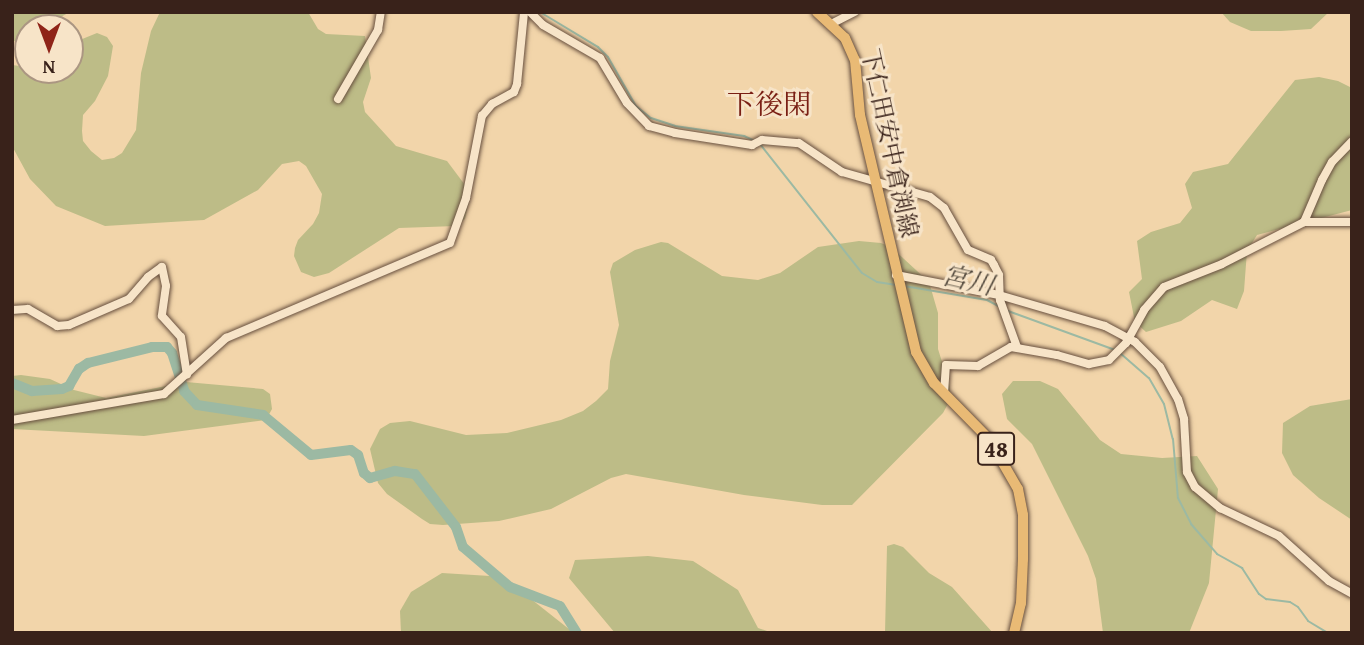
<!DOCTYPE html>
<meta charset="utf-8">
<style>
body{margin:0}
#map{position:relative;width:1364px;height:645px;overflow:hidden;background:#f2d5aa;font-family:"Gentium Book Plus","Noto Serif JP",serif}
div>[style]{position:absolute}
.green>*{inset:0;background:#bdbc87}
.stream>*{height:2px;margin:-1px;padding:0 1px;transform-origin:1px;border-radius:1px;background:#9cb9a3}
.river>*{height:10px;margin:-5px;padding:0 5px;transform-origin:5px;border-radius:5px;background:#9cb9a3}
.roads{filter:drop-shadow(0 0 2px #674f3e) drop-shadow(0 0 2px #674f3e)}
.minor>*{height:8px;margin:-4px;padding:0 4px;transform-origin:4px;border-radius:4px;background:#f7e4c8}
.major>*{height:10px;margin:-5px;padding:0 5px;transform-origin:5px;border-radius:5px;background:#e9ba75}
span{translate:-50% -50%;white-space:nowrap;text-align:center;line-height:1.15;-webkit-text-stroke:6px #f7e4c8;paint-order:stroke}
.shield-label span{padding:2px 5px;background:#f7e4c8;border:2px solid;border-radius:5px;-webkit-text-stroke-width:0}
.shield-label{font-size:23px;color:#39221a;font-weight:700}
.street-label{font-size:24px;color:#39221a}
.water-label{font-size:26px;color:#52483c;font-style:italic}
.quarter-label{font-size:28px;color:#7a1f14}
.frame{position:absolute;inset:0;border:14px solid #39221a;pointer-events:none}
.north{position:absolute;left:14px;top:14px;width:70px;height:70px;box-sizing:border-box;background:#f7e4c8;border:2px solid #ab9682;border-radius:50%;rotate:180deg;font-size:19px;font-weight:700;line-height:28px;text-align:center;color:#39221a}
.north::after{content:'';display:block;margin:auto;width:24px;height:32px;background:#8f2418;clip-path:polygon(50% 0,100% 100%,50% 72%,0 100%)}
</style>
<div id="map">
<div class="green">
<i style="clip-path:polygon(12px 12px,70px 12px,40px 28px,28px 28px,28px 36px,12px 42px)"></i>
<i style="clip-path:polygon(160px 12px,308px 12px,318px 29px,326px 34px,365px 36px,371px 78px,363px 102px,365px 112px,396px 146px,447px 161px,471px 193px,465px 219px,456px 226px,399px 228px,329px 273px,314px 277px,301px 272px,294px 256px,295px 248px,298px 240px,313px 224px,319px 213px,322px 194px,306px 166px,299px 161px,282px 164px,258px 190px,204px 220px,105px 226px,56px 206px,30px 179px,12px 146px,12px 65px,28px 67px,28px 70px,70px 70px,70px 44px,97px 33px,107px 37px,113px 46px,108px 76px,95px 101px,83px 115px,82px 131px,83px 141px,91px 151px,102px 160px,114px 158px,122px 153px,136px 130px,141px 73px,151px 31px)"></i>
<i style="clip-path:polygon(1221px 12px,1329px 12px,1311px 29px,1281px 31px,1251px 31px,1230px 22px)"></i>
<i style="clip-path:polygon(1319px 77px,1338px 81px,1352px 88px,1352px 210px,1257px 235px,1247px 251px,1244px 291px,1237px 309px,1212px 300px,1181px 321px,1146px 332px,1135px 322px,1129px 292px,1142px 279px,1137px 241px,1151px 232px,1180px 223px,1192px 208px,1185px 184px,1193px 172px,1228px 164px,1295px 80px)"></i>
<i style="clip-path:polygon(859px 241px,881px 243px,891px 247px,929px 282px,938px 313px,938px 349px,950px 387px,949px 402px,943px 413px,852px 505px,822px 505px,744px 495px,626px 474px,611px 478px,551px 509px,499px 521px,443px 525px,430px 524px,422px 519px,387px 494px,378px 483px,370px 449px,380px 429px,390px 423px,410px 421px,466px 435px,507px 433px,561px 420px,583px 411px,596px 401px,608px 389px,610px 361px,619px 325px,610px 272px,613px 263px,635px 250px,661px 242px,668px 243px,722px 276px,758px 280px,780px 273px,818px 247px)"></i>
<i style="clip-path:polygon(21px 375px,50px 379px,74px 390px,106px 398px,186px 382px,263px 389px,270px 394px,272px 409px,266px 420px,144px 436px,12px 429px,12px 376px)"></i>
<i style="clip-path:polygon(1013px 381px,1040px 381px,1058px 389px,1100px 440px,1121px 454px,1162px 458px,1197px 456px,1218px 489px,1209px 583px,1189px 633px,1103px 633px,1096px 579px,1088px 556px,1032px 444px,1007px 419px,1002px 394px)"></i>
<i style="clip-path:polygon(1352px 399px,1352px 520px,1319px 498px,1293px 475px,1282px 453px,1283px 423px,1310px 406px)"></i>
<i style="clip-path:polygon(894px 544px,903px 547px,929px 573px,952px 587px,993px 633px,885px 633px,887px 546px)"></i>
<i style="clip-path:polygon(648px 556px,693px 561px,738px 590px,758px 628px,773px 633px,615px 633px,569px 578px,575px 560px)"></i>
<i style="clip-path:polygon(442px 573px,490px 576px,531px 599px,574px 633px,401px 633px,400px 611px,411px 592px)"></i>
</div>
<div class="stream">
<i style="left:540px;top:12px;width:68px;rotate:31.1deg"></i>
<i style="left:598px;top:47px;width:14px;rotate:45deg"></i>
<i style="left:608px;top:57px;width:56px;rotate:60.3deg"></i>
<i style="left:636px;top:106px;width:19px;rotate:39deg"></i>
<i style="left:651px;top:118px;width:25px;rotate:18deg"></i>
<i style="left:675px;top:126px;width:70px;rotate:8.2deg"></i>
<i style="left:744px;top:136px;width:12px;rotate:24deg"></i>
<i style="left:760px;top:144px;width:164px;rotate:51.7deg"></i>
<i style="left:862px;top:273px;width:17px;rotate:31deg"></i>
<i style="left:877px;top:282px;width:18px;rotate:9deg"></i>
<i style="left:904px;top:286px;width:84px;rotate:9.6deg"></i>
<i style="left:987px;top:300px;width:15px;rotate:28deg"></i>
<i style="left:1008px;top:311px;width:114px;rotate:20deg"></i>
<i style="left:1120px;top:353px;width:38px;rotate:41deg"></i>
<i style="left:1149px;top:378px;width:30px;rotate:60deg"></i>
<i style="left:1164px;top:404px;width:36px;rotate:76deg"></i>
<i style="left:1173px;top:439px;width:59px;rotate:85.2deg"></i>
<i style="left:1178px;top:498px;width:29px;rotate:63deg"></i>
<i style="left:1191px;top:524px;width:40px;rotate:49deg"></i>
<i style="left:1217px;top:554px;width:29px;rotate:29deg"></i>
<i style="left:1242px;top:568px;width:31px;rotate:57deg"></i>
<i style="left:1259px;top:594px;width:9px;rotate:36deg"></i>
<i style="left:1266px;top:599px;width:24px;rotate:7deg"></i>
<i style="left:1290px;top:602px;width:9px;rotate:32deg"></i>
<i style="left:1298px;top:607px;width:17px;rotate:54deg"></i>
<i style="left:1308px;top:621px;width:23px;rotate:31deg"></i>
</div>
<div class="river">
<i style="left:12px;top:383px;width:22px;rotate:22deg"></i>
<i style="left:32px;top:391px;width:30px;rotate:-4deg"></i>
<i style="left:62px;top:389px;width:8px;rotate:-23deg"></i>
<i style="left:69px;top:386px;width:20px;rotate:-60deg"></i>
<i style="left:79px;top:369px;width:11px;rotate:-34deg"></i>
<i style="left:88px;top:363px;width:66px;rotate:-14deg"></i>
<i style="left:152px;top:347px;width:15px"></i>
<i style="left:167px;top:347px;width:8px;rotate:50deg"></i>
<i style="left:172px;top:353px;width:40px;rotate:72deg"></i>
<i style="left:184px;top:391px;width:19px;rotate:47deg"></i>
<i style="left:197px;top:405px;width:67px;rotate:8.6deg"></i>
<i style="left:263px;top:415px;width:62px;rotate:39.8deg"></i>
<i style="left:311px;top:455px;width:40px;rotate:-7.1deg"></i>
<i style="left:351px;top:450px;width:9px;rotate:36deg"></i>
<i style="left:358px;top:455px;width:19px;rotate:72deg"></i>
<i style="left:364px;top:473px;width:8px;rotate:40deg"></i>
<i style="left:370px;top:478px;width:26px;rotate:-16deg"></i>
<i style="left:395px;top:471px;width:20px;rotate:9deg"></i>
<i style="left:415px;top:474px;width:67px;rotate:52.3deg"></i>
<i style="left:456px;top:527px;width:21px;rotate:71deg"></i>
<i style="left:463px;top:547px;width:62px;rotate:40.4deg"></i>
<i style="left:510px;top:587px;width:53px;rotate:20.8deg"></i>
<i style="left:560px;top:606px;width:32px;rotate:58deg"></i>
</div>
<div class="roads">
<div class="minor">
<i style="left:530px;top:12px;width:18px;rotate:45deg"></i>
<i style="left:543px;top:25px;width:66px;rotate:30.1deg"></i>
<i style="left:600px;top:58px;width:52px;rotate:59deg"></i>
<i style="left:627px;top:103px;width:32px;rotate:46deg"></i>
<i style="left:649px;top:126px;width:27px;rotate:15deg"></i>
<i style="left:675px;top:133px;width:78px;rotate:8.9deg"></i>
<i style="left:752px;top:145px;width:11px;rotate:-27deg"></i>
<i style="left:762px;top:140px;width:37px;rotate:5deg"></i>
<i style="left:799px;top:143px;width:52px;rotate:34deg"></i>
<i style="left:842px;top:172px;width:91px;rotate:15.9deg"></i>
<i style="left:930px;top:197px;width:18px;rotate:38deg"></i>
<i style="left:944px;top:208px;width:48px;rotate:60.3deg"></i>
<i style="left:968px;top:250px;width:25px;rotate:23deg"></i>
<i style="left:991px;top:260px;width:6px;rotate:59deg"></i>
<i style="left:994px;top:265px;width:11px;rotate:63deg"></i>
<i style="left:999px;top:275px;width:25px;rotate:88deg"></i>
<i style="left:1000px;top:300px;width:50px;rotate:70.1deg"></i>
<i style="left:831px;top:24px;width:27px;rotate:-27deg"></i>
<i style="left:338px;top:99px;width:80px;rotate:-59.9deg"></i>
<i style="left:378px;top:30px;width:18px;rotate:-81deg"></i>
<i style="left:1304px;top:222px;width:46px;rotate:-66.8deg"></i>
<i style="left:1322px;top:180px;width:21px;rotate:-61deg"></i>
<i style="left:1332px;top:162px;width:29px;rotate:-46deg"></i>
<i style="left:896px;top:275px;width:105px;rotate:11deg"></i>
<i style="left:999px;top:295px;width:110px;rotate:16.3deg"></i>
<i style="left:1105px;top:326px;width:34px;rotate:28deg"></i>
<i style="left:1135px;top:342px;width:35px;rotate:45deg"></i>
<i style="left:1160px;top:367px;width:37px;rotate:61deg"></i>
<i style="left:1178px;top:399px;width:21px;rotate:73deg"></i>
<i style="left:1184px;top:419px;width:53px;rotate:86.8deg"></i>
<i style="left:1187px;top:472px;width:17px;rotate:62deg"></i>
<i style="left:1195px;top:487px;width:33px;rotate:40deg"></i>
<i style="left:1220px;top:508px;width:65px;rotate:25.4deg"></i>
<i style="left:1279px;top:536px;width:67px;rotate:42deg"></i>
<i style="left:1329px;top:581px;width:26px;rotate:29deg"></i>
<i style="left:12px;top:310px;width:16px;rotate:-4deg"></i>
<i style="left:28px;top:309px;width:34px;rotate:30deg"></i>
<i style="left:57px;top:326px;width:12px;rotate:-5deg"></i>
<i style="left:69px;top:325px;width:65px;rotate:-23.4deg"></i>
<i style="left:129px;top:299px;width:29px;rotate:-49deg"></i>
<i style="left:148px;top:277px;width:17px;rotate:-36deg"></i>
<i style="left:162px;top:267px;width:19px;rotate:78deg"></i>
<i style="left:166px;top:286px;width:30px;rotate:98deg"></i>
<i style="left:162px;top:316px;width:28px;rotate:48deg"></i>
<i style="left:181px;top:337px;width:38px;rotate:81deg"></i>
<i style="left:944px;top:393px;width:28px;rotate:-86deg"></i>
<i style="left:946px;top:365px;width:32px;rotate:2deg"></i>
<i style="left:978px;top:366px;width:38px;rotate:-30deg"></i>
<i style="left:1011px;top:347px;width:47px;rotate:9.9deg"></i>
<i style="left:1057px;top:355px;width:33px;rotate:16deg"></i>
<i style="left:1089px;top:364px;width:20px;rotate:-11deg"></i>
<i style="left:1109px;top:360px;width:24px;rotate:-45deg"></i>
<i style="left:1126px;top:343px;width:38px;rotate:-61deg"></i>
<i style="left:1144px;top:310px;width:30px;rotate:-49deg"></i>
<i style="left:1164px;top:287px;width:62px;rotate:-21.6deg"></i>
<i style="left:1222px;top:264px;width:92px;rotate:-27.1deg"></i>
<i style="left:1304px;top:222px;width:48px"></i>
<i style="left:12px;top:420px;width:154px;rotate:-9.7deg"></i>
<i style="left:164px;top:394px;width:84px;rotate:-42.1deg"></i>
<i style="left:226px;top:338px;width:243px;rotate:-23deg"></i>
<i style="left:450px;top:243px;width:48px;rotate:-70.4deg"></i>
<i style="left:466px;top:198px;width:84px;rotate:-79deg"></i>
<i style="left:482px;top:116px;width:16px;rotate:-50deg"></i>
<i style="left:492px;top:104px;width:25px;rotate:-29deg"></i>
<i style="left:514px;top:92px;width:9px;rotate:-69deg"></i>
<i style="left:517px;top:84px;width:72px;rotate:-84.4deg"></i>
</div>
<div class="major">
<i style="left:817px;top:12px;width:38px;rotate:43deg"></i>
<i style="left:845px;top:38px;width:24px;rotate:66deg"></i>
<i style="left:855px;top:60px;width:55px;rotate:84.8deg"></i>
<i style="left:860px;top:115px;width:244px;rotate:76.7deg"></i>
<i style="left:916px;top:352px;width:36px;rotate:60deg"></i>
<i style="left:934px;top:383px;width:78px;rotate:45.5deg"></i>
<i style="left:989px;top:439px;width:58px;rotate:59.9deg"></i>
<i style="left:1018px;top:489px;width:26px;rotate:79deg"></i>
<i style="left:1023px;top:515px;width:44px;rotate:90deg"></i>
<i style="left:1023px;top:559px;width:44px;rotate:92.6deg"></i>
<i style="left:1021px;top:603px;width:31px;rotate:103deg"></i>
</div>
</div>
<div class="shield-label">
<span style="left:996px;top:449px">48</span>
</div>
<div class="street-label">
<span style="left:890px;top:143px;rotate:78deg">下仁田安中倉渕線</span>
</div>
<div class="water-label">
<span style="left:968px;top:280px;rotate:13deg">宮川</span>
</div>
<div class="quarter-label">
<span style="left:769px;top:104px">下後閑</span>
</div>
<div class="frame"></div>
<div class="north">N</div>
</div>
